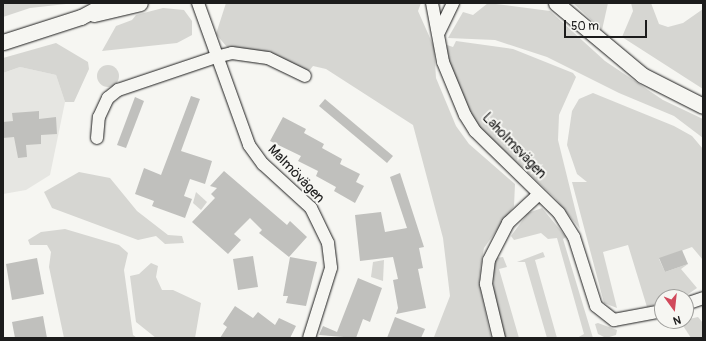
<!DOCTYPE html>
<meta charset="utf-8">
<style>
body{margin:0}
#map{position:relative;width:706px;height:341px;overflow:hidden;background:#f6f6f2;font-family:Pangolin,sans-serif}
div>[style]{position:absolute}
.built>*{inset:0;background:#e6e6e2}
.green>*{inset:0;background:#d6d6d2}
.round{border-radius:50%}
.building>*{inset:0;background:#c0c0bd}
.roads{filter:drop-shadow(0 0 1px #1c1c1c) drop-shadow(0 0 1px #1c1c1c)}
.minor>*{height:12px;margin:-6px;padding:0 6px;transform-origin:6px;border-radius:6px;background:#f6f6f2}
.tertiary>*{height:15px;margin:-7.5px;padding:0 7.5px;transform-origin:7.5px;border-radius:7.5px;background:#f6f6f2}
span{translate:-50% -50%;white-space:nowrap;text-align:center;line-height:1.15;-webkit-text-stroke:4px #f6f6f2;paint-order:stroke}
.street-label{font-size:14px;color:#1c1c1c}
.frame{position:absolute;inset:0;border:4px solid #1c1c1c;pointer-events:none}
.north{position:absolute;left:654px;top:289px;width:40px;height:40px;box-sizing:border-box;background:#f6f6f2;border:1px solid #9f9f9c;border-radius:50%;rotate:165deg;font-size:11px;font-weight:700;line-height:16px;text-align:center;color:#1c1c1c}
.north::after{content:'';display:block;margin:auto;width:14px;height:18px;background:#d1495b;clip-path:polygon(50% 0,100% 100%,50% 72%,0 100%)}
.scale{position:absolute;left:564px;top:20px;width:83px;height:18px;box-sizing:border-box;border:2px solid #1c1c1c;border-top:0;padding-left:5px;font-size:12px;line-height:14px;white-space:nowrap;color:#1c1c1c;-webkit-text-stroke:3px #f6f6f2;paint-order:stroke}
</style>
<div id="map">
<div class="built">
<i style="clip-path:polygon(20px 67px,56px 75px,65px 102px,50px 175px,26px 190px,3px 194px,3px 73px)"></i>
</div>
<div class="green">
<i style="clip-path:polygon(3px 3px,75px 3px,30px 8px,3px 17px)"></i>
<i style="clip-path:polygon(226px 3px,421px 3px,418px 11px,434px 47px,436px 78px,456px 126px,469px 144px,515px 184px,514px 206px,484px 248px,481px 264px,479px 283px,491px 338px,434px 337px,450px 296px,443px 238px,413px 125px,326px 69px,313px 66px,305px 76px,232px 53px,216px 34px)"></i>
<i style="clip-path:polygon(488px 3px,550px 11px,605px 61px,663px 100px,703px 119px,703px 138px,674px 116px,619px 93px,547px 57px,495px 40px,448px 38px,463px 12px,473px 15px)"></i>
<i style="clip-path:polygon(573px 3px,608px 3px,602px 30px)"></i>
<i style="clip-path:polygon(631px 3px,651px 3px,659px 24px,668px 27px,683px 23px,703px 9px,703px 89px,622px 37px,633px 11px)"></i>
<i style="clip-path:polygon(163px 8px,184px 10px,192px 21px,192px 35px,177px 43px,102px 51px,116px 26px,132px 20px,136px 15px)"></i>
<i style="clip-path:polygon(456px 41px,513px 49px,573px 73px,576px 77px,559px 115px,558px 140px,580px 229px,555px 198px,476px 124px,458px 90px,446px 53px,447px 45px,453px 47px)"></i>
<i style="clip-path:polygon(56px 43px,88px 62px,89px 69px,74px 102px,65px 102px,56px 75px,20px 67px,3px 73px,3px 58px)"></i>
<i class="round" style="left:97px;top:65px;width:22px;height:22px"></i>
<i style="clip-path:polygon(593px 93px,674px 126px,692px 136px,703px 149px,703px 260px,692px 247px,659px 259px,665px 272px,688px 264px,681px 269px,697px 288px,684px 297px,662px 297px,662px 303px,647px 307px,628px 245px,603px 252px,617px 308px,604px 303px,572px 182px,587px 182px,577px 174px,567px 145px,572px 111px,579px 99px)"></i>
<i style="clip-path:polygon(79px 172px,110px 178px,137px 211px,168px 235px,182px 236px,184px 243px,165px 244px,156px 236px,138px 240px,52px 208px,44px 192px)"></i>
<i style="clip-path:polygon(196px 192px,207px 202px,201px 210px,193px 203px)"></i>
<i style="clip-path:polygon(542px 208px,566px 237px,563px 239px,593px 338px,577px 338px,584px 334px,557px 238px,548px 239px,541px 233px,514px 240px,511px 236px,528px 213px)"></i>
<i style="clip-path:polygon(65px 229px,119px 245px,128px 253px,124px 270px,133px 335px,137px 338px,64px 338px,49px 267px,51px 252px,47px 245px,30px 245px,28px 240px,41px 232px)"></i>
<i style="clip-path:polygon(543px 252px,545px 257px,535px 260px,557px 338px,547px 338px,525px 262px,517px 262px)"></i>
<i style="clip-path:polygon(503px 257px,507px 267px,499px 269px,519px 338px,505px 338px,494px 297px,493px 273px,496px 258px)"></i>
<i style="clip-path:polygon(384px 260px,383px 281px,371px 277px,373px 262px)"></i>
<i style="clip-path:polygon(151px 263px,158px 266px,156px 277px,162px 290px,173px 290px,201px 303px,195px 338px,156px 338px,136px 322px,130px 276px,139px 274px)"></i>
<i style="clip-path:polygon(698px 317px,703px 323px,703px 338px,691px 338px,680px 321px)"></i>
<i style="clip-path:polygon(598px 323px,617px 330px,616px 335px,606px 338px,598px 334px,595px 324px)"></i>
</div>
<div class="building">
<i style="clip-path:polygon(191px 96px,200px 99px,181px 151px,212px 161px,205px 184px,190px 179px,184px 196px,192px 199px,185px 218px,152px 206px,154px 201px,135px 194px,144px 168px,161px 175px)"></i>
<i style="clip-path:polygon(135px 97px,144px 101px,126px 148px,117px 145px)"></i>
<i style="clip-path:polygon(325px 99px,393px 156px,387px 163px,319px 106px)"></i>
<i style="clip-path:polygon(39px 111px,39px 119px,56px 117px,57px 134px,41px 135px,41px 144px,26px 145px,27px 157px,18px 158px,14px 137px,3px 138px,3px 122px,13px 121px,12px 113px)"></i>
<i style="clip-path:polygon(283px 117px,306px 129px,304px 133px,324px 144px,322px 148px,342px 159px,340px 164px,360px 174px,356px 182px,364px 186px,355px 203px,334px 191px,336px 187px,316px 176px,318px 171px,298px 161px,301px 156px,270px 141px)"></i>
<i style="clip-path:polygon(224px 171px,287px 225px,290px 221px,307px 237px,289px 257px,259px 233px,262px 230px,250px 218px,234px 234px,241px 240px,228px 254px,192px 222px,215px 198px,211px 194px,217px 188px,210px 186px)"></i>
<i style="clip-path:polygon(400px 173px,424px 247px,419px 248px,423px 268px,418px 269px,426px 308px,396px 314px,398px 308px,393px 280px,398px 279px,393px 257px,360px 261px,355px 215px,381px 212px,385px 232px,407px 228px,390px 177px)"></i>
<i style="clip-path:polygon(682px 250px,688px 264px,665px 272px,659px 258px)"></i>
<i style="clip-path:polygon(253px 256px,258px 287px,238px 290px,233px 259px)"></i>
<i style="clip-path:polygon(290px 257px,317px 262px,306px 306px,286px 303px,288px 296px,283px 296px)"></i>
<i style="clip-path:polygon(37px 258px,44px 294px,12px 300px,6px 264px)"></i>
<i style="clip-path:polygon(358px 278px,382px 288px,370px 322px,363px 319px,356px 338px,319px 335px,323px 326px,337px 332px)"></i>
<i style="clip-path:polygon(235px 306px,253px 318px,258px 312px,275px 325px,279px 318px,296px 326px,290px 338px,220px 338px,227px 327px,223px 324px)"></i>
<i style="clip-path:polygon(43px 316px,47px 338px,15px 338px,12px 322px)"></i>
<i style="clip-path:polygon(395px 317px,425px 329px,421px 338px,387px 338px)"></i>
</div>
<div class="roads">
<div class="minor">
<i style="left:198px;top:3px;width:151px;rotate:70.2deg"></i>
<i style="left:249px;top:145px;width:24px;rotate:54deg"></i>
<i style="left:263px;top:164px;width:65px;rotate:42.5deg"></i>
<i style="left:311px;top:208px;width:39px;rotate:64deg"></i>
<i style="left:328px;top:243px;width:25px;rotate:83deg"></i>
<i style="left:331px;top:268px;width:73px;rotate:107.4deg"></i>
<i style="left:432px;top:3px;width:60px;rotate:79.4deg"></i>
<i style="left:443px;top:62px;width:57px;rotate:67.5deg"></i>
<i style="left:465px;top:115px;width:19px;rotate:58deg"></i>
<i style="left:475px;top:131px;width:117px;rotate:44.3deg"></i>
<i style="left:559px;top:213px;width:28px;rotate:58deg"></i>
<i style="left:574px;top:237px;width:72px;rotate:72.3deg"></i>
<i style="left:596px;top:306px;width:23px;rotate:38deg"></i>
<i style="left:614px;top:320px;width:49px;rotate:-10.6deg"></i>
<i style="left:439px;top:32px;width:32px;rotate:-64deg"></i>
<i style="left:97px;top:138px;width:21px;rotate:-85deg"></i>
<i style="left:99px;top:117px;width:21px;rotate:-65deg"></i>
<i style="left:108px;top:98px;width:13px;rotate:-39deg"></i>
<i style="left:118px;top:90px;width:103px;rotate:-18.6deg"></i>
<i style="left:216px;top:57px;width:16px;rotate:-14deg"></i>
<i style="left:232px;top:53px;width:36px;rotate:8deg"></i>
<i style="left:268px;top:58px;width:41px;rotate:25.9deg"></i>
<i style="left:686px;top:304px;width:18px;rotate:-19deg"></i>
<i style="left:499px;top:338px;width:56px;rotate:-103.5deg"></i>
<i style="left:486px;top:284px;width:24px;rotate:-83deg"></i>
<i style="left:489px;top:260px;width:42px;rotate:-62.8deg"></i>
<i style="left:508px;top:223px;width:42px;rotate:-43.1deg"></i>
</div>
<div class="tertiary">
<i style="left:556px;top:3px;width:112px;rotate:39.9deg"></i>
<i style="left:642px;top:75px;width:68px;rotate:26.9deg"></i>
<i style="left:94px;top:14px;width:47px;rotate:-13.4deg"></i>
<i style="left:3px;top:42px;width:82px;rotate:-17.8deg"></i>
<i style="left:81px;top:17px;width:30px;rotate:-28deg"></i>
</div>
</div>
<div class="street-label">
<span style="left:514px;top:146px;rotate:46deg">Laholmsvägen</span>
<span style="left:296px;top:174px;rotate:46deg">Malmövägen</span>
</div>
<div class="frame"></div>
<div class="north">N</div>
<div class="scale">50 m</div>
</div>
